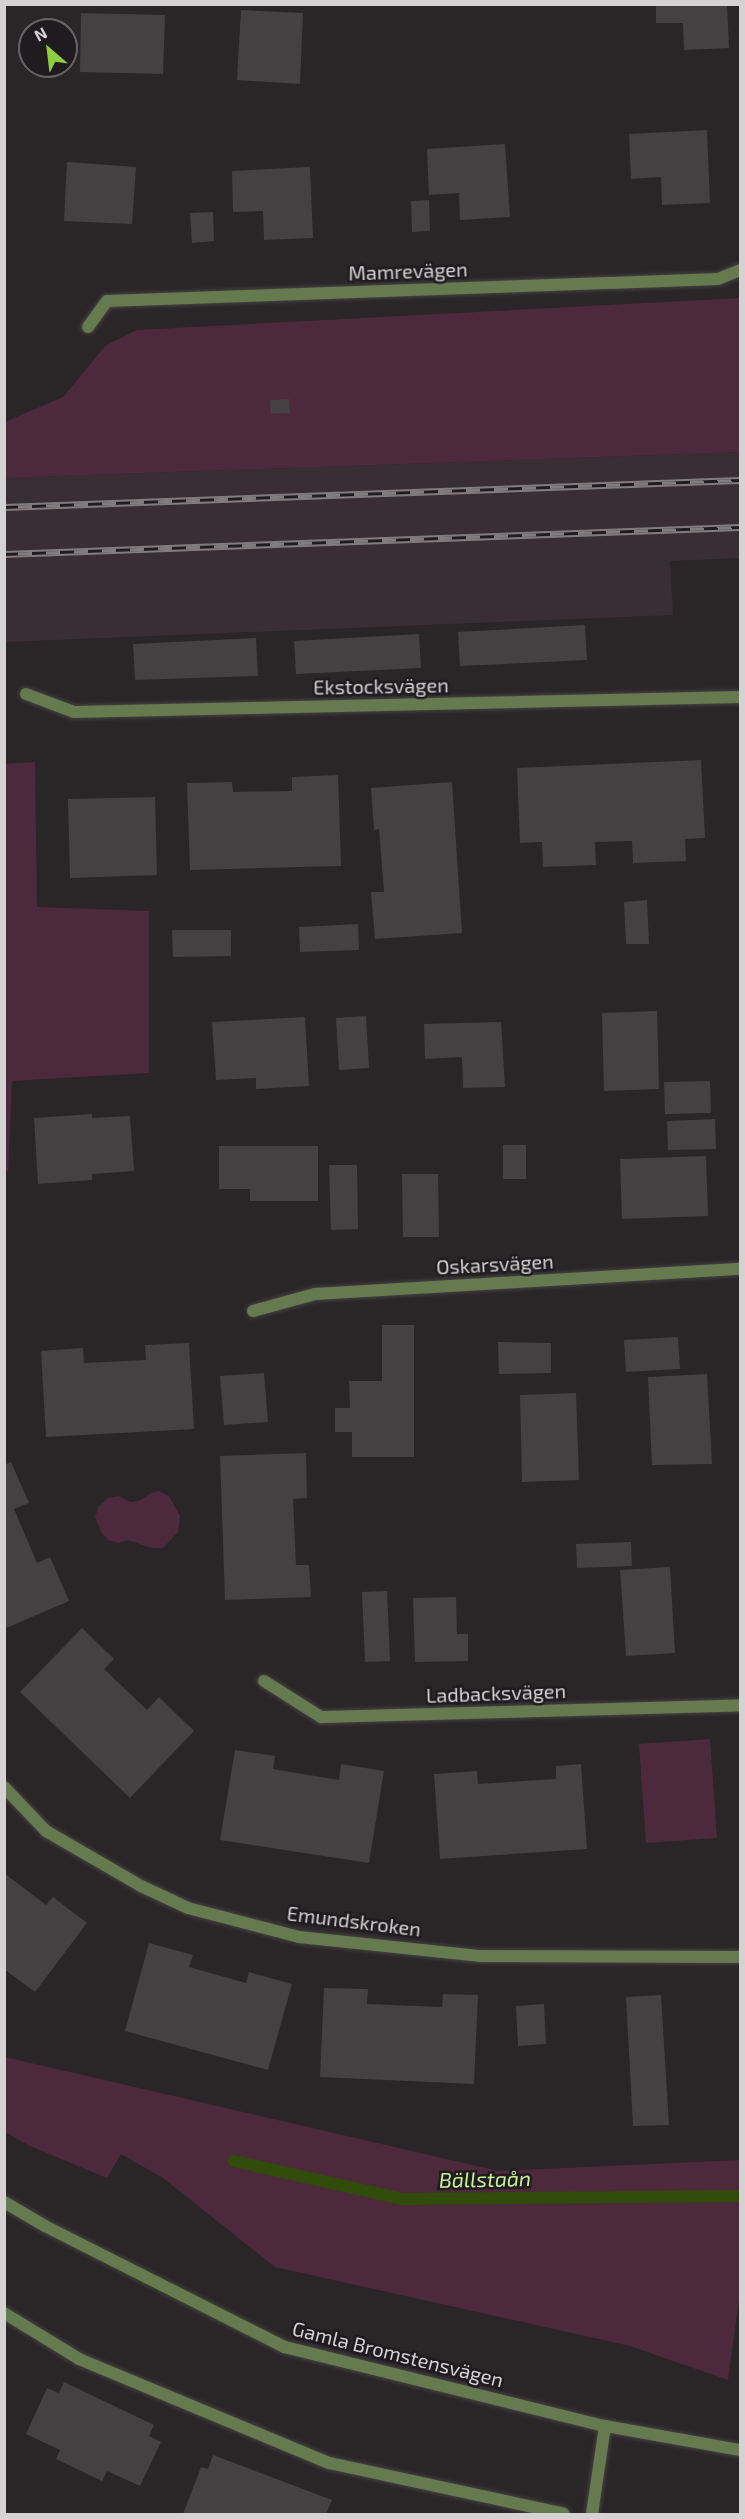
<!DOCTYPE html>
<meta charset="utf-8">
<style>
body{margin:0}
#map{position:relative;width:745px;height:2519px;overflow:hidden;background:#2a2527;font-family:"Exo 2",sans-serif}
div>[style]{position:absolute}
.built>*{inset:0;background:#392e33}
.green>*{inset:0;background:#4d293c}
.stream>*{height:12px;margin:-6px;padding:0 6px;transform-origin:6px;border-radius:6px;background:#314b0a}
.building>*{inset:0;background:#454042}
.roads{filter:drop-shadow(0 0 2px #454143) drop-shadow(0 0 2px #454143)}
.lane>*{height:12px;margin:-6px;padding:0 6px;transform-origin:6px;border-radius:6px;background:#657a4f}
.street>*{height:12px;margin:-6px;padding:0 6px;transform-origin:6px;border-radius:6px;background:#657a4f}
.rail>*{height:7px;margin-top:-3.5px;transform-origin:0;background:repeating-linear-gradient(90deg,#201b1e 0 14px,#817d7e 0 28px);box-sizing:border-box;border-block:2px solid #817d7e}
span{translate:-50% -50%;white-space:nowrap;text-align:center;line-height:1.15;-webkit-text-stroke:5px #201b1e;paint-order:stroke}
.street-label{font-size:20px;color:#d5d2d3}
.water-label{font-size:21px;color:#c6f298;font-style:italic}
.frame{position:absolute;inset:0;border:6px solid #d5d2d3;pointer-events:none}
.north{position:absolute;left:18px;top:18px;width:60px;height:60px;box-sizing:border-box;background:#201b1e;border:2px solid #686466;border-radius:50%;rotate:332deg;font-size:16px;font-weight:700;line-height:24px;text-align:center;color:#d5d2d3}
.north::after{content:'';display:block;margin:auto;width:21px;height:27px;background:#91cd40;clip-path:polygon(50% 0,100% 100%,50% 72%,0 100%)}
</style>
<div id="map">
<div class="built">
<i style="clip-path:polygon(740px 452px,740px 558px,670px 561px,673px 615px,5px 642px,4px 478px)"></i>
</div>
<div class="green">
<i style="clip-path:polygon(740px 298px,740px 452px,5px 478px,5px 422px,63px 397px,106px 345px,137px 330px)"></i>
<i style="clip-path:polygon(35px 762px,37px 907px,149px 911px,149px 1073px,12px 1081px,8px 1172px,4px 1169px,5px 764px)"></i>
<i style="clip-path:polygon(159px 1491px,169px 1496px,180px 1516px,178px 1532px,163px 1548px,151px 1548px,128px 1540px,118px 1543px,108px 1540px,101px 1532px,95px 1517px,99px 1506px,108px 1498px,118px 1496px,131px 1502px,139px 1501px,151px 1493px)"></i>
<i style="clip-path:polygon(710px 1739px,717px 1838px,646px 1843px,639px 1744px)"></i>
<i style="clip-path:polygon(5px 2057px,498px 2171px,740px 2160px,740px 2293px,728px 2380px,630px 2346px,275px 2267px,163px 2178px,121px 2154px,107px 2178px,30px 2146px,5px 2132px)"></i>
</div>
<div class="stream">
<i style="left:234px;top:2161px;width:172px;rotate:12.7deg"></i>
<i style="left:402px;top:2199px;width:338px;rotate:-0.5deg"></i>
</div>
<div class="building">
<i style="clip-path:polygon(656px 4px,727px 4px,729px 48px,684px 50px,683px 23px,656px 23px)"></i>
<i style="clip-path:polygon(241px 10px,303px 13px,300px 84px,237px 80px)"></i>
<i style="clip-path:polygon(81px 13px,165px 15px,163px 74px,80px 72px)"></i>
<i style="clip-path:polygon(707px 130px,710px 203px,662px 205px,661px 177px,631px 179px,629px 134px)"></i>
<i style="clip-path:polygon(505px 144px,510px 217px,460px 220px,459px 193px,429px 195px,427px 149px)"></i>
<i style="clip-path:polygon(67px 162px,136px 167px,132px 224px,64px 221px)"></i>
<i style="clip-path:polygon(310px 167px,313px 238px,264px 240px,263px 211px,233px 212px,232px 171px)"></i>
<i style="clip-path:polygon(429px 200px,430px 231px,412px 232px,411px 201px)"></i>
<i style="clip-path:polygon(213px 212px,214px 241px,192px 243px,190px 213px)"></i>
<i style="clip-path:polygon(289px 399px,290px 413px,271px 414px,270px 400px)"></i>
<i style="clip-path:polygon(585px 625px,587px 660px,460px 666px,458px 632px)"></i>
<i style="clip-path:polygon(419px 634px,421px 668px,296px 674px,294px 641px)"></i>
<i style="clip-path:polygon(256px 638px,258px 676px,135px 680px,133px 644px)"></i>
<i style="clip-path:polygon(701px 760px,705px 838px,685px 839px,686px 861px,633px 863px,632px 841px,595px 842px,596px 865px,543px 867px,542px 842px,520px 843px,517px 768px)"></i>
<i style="clip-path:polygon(338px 775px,341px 866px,190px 870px,187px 783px,232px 782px,233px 792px,292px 791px,292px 777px)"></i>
<i style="clip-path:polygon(452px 782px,462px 933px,375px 939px,371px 892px,384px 892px,379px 829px,374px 830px,371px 788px)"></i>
<i style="clip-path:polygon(155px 797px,157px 875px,70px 878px,68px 799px)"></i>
<i style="clip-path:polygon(647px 900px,649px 944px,626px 944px,624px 902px)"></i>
<i style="clip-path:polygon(358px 924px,359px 950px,300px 952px,299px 927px)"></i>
<i style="clip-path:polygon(172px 930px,231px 930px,231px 956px,173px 957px)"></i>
<i style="clip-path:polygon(657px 1011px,659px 1089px,604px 1091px,602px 1013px)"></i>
<i style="clip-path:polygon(366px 1016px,369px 1068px,339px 1070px,336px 1018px)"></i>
<i style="clip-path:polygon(305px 1017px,309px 1086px,256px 1089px,256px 1078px,216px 1080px,212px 1022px)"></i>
<i style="clip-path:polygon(501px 1022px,505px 1087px,463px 1088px,462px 1057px,425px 1059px,424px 1024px)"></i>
<i style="clip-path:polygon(710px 1081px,711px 1113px,665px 1114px,664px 1082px)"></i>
<i style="clip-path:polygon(92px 1114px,92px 1118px,130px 1116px,134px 1171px,92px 1174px,92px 1180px,38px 1184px,34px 1118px)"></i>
<i style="clip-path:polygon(715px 1119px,716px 1149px,668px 1150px,667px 1121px)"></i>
<i style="clip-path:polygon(503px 1145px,526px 1145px,526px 1179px,503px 1179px)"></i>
<i style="clip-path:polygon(219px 1146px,318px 1146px,318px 1201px,250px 1201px,250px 1189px,219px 1189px)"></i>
<i style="clip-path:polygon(706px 1156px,708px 1216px,622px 1219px,620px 1159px)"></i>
<i style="clip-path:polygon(329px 1165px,357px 1165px,358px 1229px,331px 1230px)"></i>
<i style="clip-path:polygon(402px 1174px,438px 1174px,439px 1237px,403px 1237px)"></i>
<i style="clip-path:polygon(382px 1325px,414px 1325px,414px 1457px,352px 1457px,352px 1432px,335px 1432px,335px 1408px,350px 1408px,349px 1381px,382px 1381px)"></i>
<i style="clip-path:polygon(678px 1337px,680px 1369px,626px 1372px,624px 1340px)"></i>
<i style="clip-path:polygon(498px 1342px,551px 1343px,551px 1373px,499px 1374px)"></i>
<i style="clip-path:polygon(189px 1343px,194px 1429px,46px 1437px,41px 1351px,83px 1348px,84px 1363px,146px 1360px,145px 1345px)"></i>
<i style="clip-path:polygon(264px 1373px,268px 1422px,224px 1425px,220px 1376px)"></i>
<i style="clip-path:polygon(707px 1374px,712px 1464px,652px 1465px,648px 1377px)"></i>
<i style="clip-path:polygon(576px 1393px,579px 1480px,522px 1482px,520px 1395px)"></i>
<i style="clip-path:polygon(306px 1453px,307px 1498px,293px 1499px,296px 1565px,309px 1565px,311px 1597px,225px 1600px,220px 1456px)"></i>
<i style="clip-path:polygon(11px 1462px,29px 1503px,14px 1509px,37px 1563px,50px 1557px,69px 1601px,4px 1629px,4px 1465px)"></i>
<i style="clip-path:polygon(631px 1542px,632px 1566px,577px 1568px,576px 1544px)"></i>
<i style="clip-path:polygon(670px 1567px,675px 1653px,626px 1656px,620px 1570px)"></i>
<i style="clip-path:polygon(387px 1591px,390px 1661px,365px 1662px,362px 1592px)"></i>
<i style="clip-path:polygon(456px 1597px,457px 1634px,468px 1634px,468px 1661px,415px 1662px,413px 1598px)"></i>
<i style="clip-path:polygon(82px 1628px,114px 1659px,104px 1669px,147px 1710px,159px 1697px,194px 1731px,130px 1798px,20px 1692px)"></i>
<i style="clip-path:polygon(235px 1750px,275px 1756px,273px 1769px,339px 1780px,341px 1764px,384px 1771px,369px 1863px,220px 1840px)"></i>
<i style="clip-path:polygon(581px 1764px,587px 1849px,440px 1859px,434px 1774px,477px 1771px,478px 1784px,556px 1779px,556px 1766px)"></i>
<i style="clip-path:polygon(4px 1873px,46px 1905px,53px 1897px,87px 1923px,35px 1992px,4px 1969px)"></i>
<i style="clip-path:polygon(149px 1943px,193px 1955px,189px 1967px,246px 1983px,249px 1972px,292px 1984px,268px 2070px,125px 2031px)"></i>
<i style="clip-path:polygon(324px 1988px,368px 1989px,367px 2004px,442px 2007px,443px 1994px,478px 1995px,474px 2084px,320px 2077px)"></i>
<i style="clip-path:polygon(661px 1995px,669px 2125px,633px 2126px,626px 1997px)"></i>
<i style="clip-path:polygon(544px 2004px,546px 2044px,518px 2046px,516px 2006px)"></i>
<i style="clip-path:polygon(64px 2382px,154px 2425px,149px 2436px,161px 2442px,140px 2486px,107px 2471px,102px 2481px,56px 2459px,60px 2450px,26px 2434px,47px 2388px,59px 2393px)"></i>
<i style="clip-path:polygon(213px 2455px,332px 2500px,326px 2514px,183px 2514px,201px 2467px,208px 2469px)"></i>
</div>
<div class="roads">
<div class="lane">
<i style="left:4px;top:2313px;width:88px;rotate:31.5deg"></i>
<i style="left:79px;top:2359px;width:271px;rotate:22.6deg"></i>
<i style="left:329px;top:2463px;width:240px;rotate:12.2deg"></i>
<i style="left:592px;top:2514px;width:89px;rotate:-81.6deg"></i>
</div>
<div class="street">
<i style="left:88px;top:327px;width:32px;rotate:-54deg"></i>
<i style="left:107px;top:301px;width:611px;rotate:-2.06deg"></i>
<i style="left:718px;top:279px;width:24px;rotate:-22deg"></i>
<i style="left:26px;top:694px;width:51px;rotate:20.6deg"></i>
<i style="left:74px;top:712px;width:666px;rotate:-1.29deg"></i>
<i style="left:253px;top:1311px;width:64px;rotate:-15.3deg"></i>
<i style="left:315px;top:1294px;width:426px;rotate:-3.4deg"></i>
<i style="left:264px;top:1681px;width:67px;rotate:32.3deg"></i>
<i style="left:321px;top:1717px;width:419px;rotate:-1.6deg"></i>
<i style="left:4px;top:1787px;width:61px;rotate:46.3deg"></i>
<i style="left:46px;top:1831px;width:110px;rotate:30.1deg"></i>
<i style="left:141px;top:1886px;width:52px;rotate:25.1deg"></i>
<i style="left:188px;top:1908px;width:115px;rotate:14.6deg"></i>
<i style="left:299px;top:1937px;width:183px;rotate:6deg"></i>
<i style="left:481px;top:1956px;width:259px;rotate:0.2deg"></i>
<i style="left:4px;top:2202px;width:48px;rotate:30.3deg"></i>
<i style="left:45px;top:2226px;width:269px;rotate:26.8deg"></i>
<i style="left:285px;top:2347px;width:330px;rotate:13.9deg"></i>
<i style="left:605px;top:2426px;width:137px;rotate:10.1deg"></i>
</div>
</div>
<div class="rail">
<i style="left:4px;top:507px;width:736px;rotate:-2.1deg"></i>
<i style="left:4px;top:554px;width:736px;rotate:-2.1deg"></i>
</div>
<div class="street-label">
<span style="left:408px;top:271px;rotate:-2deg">Mamrevägen</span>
<span style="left:381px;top:686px;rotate:-1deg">Ekstocksvägen</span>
<span style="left:495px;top:1264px;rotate:-3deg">Oskarsvägen</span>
<span style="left:496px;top:1693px;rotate:-2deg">Ladbacksvägen</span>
<span style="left:354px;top:1921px;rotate:7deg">Emundskroken</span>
<span style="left:398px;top:2354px;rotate:14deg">Gamla Bromstensvägen</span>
</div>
<div class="water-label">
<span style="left:485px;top:2179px;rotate:-1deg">Bällstaån</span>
</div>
<div class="frame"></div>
<div class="north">N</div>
</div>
